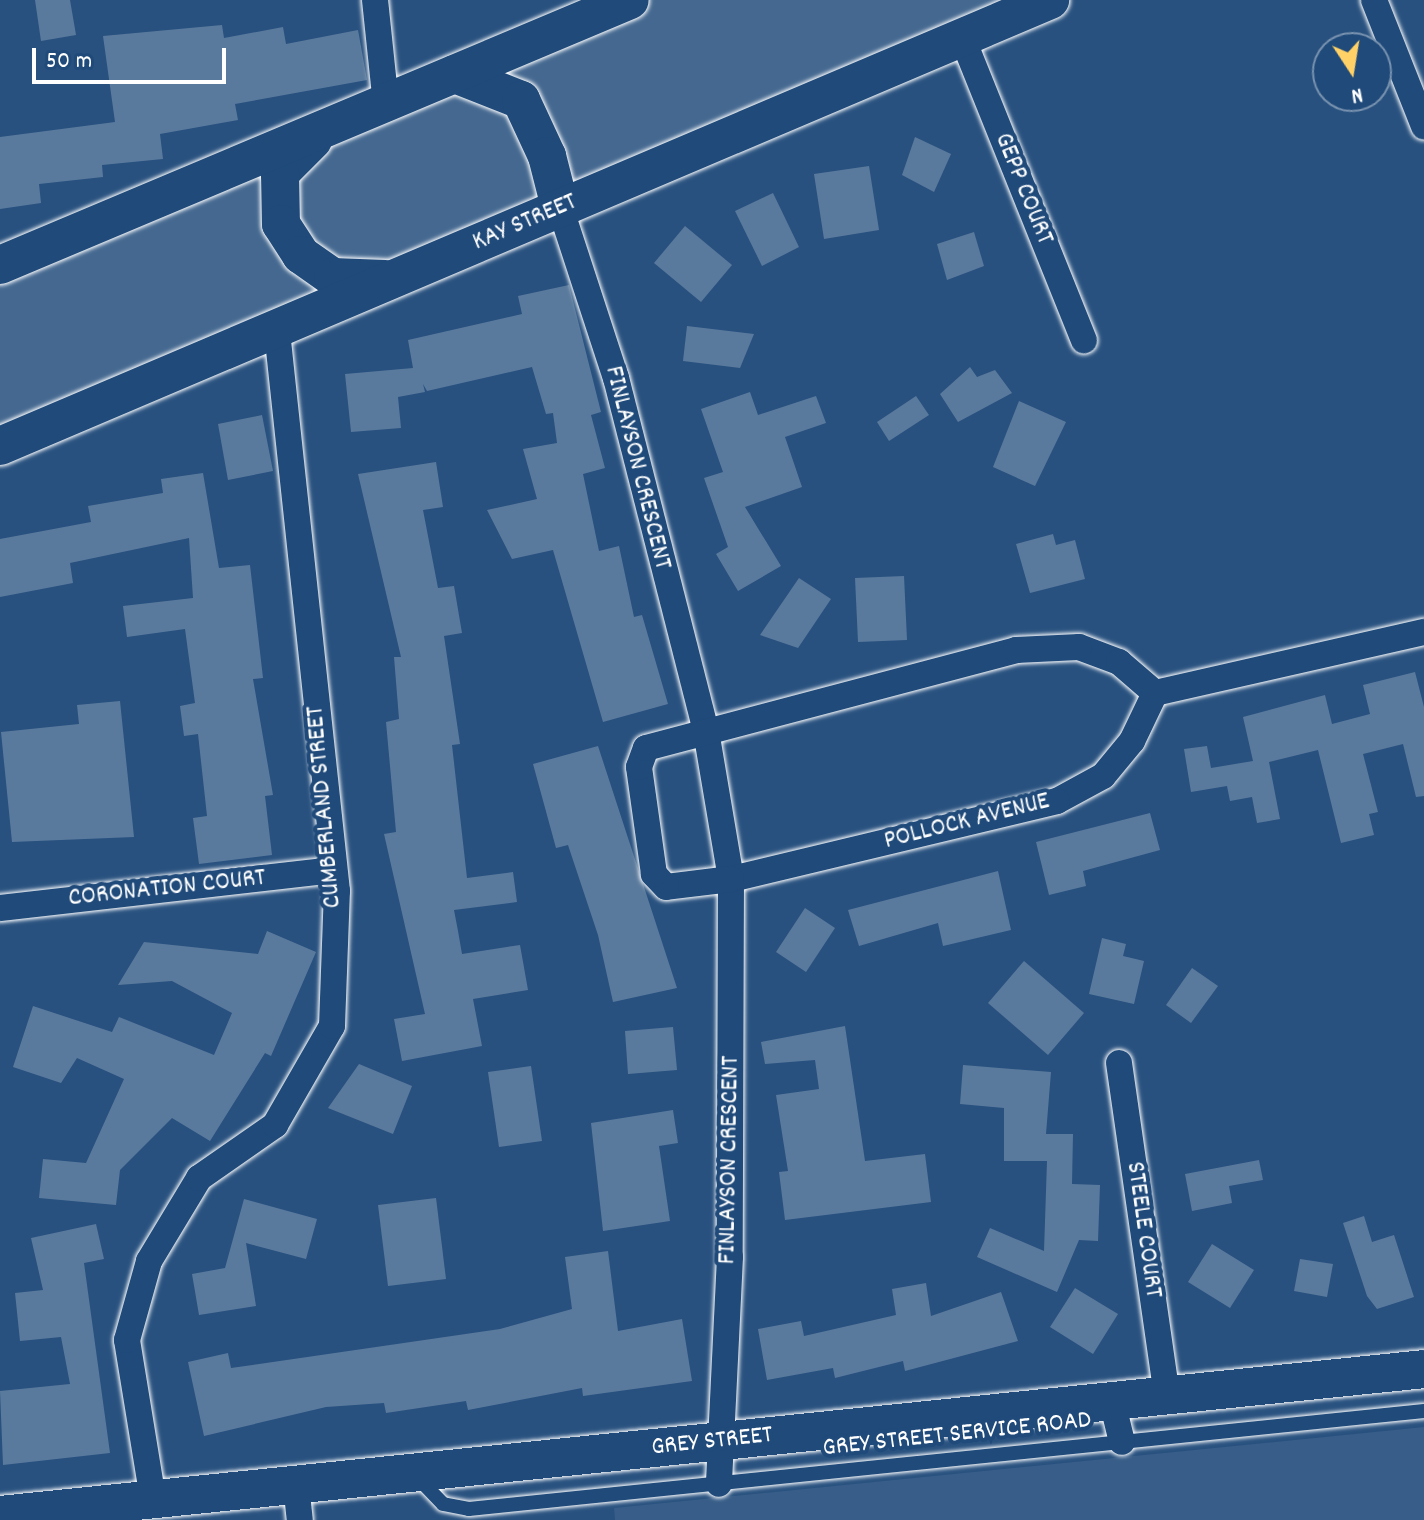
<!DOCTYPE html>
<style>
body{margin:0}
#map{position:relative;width:1424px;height:1520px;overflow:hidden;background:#28517f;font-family:Dekko,sans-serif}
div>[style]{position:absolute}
.built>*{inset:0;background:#375d88}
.green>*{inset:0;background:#446890}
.building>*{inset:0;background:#5a7a9d}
.roads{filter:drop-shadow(0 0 2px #fff) drop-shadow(0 0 2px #fff)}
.lane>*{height:14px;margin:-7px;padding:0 7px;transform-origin:7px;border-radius:7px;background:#1f4a7a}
.street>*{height:26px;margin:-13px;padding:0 13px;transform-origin:13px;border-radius:13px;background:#1f4a7a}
.secondary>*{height:38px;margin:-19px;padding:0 19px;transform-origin:19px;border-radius:19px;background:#1f4a7a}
span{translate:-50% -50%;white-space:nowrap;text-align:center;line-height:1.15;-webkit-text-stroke:8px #1f4a7a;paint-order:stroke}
.street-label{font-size:26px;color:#fff}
.north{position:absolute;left:1312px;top:32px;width:80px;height:80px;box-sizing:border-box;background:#1f4a7a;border:2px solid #7992af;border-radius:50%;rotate:168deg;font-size:22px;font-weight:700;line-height:32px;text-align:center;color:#fff}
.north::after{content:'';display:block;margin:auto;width:28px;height:36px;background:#ffd166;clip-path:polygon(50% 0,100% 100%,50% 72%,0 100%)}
.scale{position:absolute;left:32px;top:48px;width:194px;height:36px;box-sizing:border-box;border:4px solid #fff;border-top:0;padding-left:10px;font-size:24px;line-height:28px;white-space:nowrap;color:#fff;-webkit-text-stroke:6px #1f4a7a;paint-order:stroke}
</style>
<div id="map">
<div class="built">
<i style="clip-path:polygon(1424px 1427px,1424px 1520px,615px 1520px,614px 1508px)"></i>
</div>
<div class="green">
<i style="clip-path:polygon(630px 0,1051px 0,0 447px,0 265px)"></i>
</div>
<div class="building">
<i style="clip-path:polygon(35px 0,70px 0,76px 35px,41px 41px)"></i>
<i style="clip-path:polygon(222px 25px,224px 38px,283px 27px,286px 44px,358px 30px,367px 80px,235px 104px,238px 120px,160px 134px,163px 159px,102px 165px,103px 177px,39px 184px,41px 203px,0 209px,0 137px,115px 122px,103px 36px)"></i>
<i style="clip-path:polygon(915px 137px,951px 154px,934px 192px,902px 175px)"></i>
<i style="clip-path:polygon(869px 166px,879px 230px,824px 239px,814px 174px)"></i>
<i style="clip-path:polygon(773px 193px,799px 247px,762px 266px,735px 211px)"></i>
<i style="clip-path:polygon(685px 226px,732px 265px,701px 302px,654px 263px)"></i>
<i style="clip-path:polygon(974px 232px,984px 266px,947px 280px,937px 244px)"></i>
<i style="clip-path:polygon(569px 285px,601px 412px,591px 415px,605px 468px,583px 474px,599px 551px,619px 546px,634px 617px,642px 615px,668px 704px,603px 722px,553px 550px,512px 559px,487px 510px,537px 499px,523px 449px,557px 443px,553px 413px,546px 414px,532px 367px,427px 391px,423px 384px,425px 392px,398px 397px,401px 428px,351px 432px,345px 374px,413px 368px,408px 340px,522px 314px,518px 296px)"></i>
<i style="clip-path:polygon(687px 326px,754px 334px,740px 368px,683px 361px)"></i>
<i style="clip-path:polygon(970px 367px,977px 377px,995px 370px,1012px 393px,958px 422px,940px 394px)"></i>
<i style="clip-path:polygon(750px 392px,758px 415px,816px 396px,826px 423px,785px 437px,802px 487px,745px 507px,781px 566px,738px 591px,716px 554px,728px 547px,704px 478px,723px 472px,701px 409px)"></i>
<i style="clip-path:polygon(916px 396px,929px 415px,889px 441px,877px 422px)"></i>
<i style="clip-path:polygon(1019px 401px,1066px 422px,1035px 486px,993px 467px)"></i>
<i style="clip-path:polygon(262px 415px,273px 471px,228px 480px,218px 424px)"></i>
<i style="clip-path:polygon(436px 462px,443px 507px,423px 510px,438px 588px,454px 586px,462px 633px,444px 636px,460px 744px,452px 745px,467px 878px,513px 872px,517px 902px,454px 910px,458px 931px,462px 954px,520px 945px,528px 990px,473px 999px,482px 1046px,402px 1061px,394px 1019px,425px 1014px,384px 834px,396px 832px,386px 722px,399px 719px,394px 657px,401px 657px,358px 474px)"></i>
<i style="clip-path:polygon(203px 473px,219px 568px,250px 565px,263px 678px,253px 679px,273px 795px,265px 796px,272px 855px,199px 864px,193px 818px,207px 816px,198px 734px,184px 736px,180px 706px,195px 703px,185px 629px,127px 637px,123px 606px,193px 598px,189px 538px,70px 563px,73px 583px,0 597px,0 539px,91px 522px,88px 506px,163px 493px,161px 479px)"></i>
<i style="clip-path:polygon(1053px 534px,1056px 545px,1075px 540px,1085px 579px,1030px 593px,1016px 544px)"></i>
<i style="clip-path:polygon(904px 576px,907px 640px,858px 642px,855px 578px)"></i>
<i style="clip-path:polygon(799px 578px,831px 599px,798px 648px,760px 635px)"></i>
<i style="clip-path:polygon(1415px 672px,1424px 707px,1424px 796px,1416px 797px,1403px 744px,1363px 754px,1378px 812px,1369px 814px,1374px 835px,1341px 843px,1318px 750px,1269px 762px,1280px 819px,1257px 823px,1252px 797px,1230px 801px,1227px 786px,1191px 792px,1184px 749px,1207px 746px,1211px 768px,1253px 761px,1243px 717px,1325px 695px,1332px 724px,1370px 714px,1363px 685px)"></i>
<i style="clip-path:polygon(120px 701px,134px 837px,12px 842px,1px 732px,79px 724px,77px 705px)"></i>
<i style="clip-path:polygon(598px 746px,677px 988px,613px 1002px,598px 935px,568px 845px,556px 848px,533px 764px)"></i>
<i style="clip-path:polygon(1150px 813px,1160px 850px,1083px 871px,1086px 886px,1049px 895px,1036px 842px)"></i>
<i style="clip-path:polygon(998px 871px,1011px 930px,943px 946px,938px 923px,859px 946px,848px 910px)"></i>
<i style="clip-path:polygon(805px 908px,835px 928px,806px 972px,776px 952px)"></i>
<i style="clip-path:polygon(267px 931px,316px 952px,271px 1056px,265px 1053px,210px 1141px,172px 1118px,120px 1170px,116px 1205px,39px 1198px,43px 1159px,86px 1163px,124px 1079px,77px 1058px,61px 1083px,13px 1067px,33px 1006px,112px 1032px,119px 1017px,214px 1055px,232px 1013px,172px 981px,118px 985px,144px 942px,258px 954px)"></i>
<i style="clip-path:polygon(1102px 938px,1126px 944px,1123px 956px,1144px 961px,1134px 1004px,1089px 994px)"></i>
<i style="clip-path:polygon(1024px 961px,1084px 1013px,1048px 1055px,988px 1003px)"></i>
<i style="clip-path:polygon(1192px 968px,1218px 986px,1191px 1023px,1166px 1005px)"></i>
<i style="clip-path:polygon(845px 1026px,865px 1161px,925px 1154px,931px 1202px,785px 1220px,779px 1172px,788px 1171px,776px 1095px,819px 1089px,815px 1060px,765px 1064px,761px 1042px)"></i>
<i style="clip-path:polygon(673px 1027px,677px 1070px,628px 1074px,625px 1031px)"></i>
<i style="clip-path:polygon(359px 1064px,412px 1086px,393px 1134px,328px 1108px)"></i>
<i style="clip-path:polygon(963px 1065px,1051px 1072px,1046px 1134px,1073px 1134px,1072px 1184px,1100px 1185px,1098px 1241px,1079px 1240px,1057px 1292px,977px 1257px,990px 1228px,1044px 1251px,1047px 1161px,1004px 1161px,1004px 1108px,960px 1104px)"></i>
<i style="clip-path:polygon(531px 1066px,542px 1141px,499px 1147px,488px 1072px)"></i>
<i style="clip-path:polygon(673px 1110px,678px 1143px,659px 1146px,670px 1221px,603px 1231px,591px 1123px)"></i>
<i style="clip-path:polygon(1259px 1160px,1263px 1180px,1229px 1186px,1232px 1203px,1192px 1211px,1185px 1174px)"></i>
<i style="clip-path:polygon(436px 1198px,446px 1279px,388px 1286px,378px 1205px)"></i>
<i style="clip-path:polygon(244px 1199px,317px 1219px,306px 1259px,246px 1243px,256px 1306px,199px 1315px,192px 1274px,225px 1268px)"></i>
<i style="clip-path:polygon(1364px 1216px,1372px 1242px,1394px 1235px,1414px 1297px,1377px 1309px,1367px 1296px,1343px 1223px)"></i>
<i style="clip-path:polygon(96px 1224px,104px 1259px,84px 1263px,110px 1453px,3px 1465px,0 1391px,70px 1384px,61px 1337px,20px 1341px,15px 1293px,43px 1290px,31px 1238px)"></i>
<i style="clip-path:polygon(1212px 1244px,1254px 1270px,1230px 1308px,1188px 1282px)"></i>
<i style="clip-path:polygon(608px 1251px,618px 1331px,682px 1319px,692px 1381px,583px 1396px,582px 1388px,468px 1410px,466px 1401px,386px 1413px,384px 1403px,326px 1407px,204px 1436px,188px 1362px,228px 1353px,231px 1368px,500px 1329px,572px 1309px,565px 1257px)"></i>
<i style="clip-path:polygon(1300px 1259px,1333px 1264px,1327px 1297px,1294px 1291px)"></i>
<i style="clip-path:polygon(926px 1283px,931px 1316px,1001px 1292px,1018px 1341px,905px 1371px,903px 1361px,835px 1378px,833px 1368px,767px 1380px,758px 1329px,801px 1321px,804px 1336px,896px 1315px,892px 1289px)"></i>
<i style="clip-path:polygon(1075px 1288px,1118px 1314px,1093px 1354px,1050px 1327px)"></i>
</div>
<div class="roads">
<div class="lane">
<i style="left:417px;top:1477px;width:37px;rotate:46deg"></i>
<i style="left:443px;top:1504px;width:26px;rotate:11deg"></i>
<i style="left:469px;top:1509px;width:960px;rotate:-5.86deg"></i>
</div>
<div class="street">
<i style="left:375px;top:0;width:105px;rotate:84deg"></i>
<i style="left:1374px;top:0;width:136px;rotate:68.4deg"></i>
<i style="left:962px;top:37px;width:327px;rotate:68.1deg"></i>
<i style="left:560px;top:207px;width:180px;rotate:71.9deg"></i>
<i style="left:616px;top:378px;width:364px;rotate:75.7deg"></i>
<i style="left:706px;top:731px;width:150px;rotate:80.4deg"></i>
<i style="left:731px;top:879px;width:378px;rotate:90.2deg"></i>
<i style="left:730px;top:1257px;width:227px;rotate:92.8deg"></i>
<i style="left:1079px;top:647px;width:43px;rotate:20.6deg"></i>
<i style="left:1119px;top:662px;width:48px;rotate:40.7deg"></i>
<i style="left:1155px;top:693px;width:53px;rotate:115.6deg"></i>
<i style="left:1132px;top:741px;width:45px;rotate:129.6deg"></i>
<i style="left:1103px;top:776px;width:52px;rotate:151.5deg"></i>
<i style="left:1057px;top:801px;width:335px;rotate:166.5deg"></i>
<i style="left:731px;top:879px;width:65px;rotate:173deg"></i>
<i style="left:666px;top:887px;width:18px;rotate:-133deg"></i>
<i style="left:654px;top:874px;width:108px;rotate:-98deg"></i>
<i style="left:639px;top:767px;width:20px;rotate:-70deg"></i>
<i style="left:646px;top:748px;width:383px;rotate:-14.8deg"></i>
<i style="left:1016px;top:650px;width:63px;rotate:-2.7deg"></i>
<i style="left:1155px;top:693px;width:276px;rotate:-12.8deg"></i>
<i style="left:0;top:908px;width:336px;rotate:-6.5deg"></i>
<i style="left:1119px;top:1063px;width:336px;rotate:81.8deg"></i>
<i style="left:1112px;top:1401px;width:42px;rotate:76.3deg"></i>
<i style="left:296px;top:1484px;width:36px;rotate:84deg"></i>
<i style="left:153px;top:1499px;width:161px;rotate:-99.3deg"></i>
<i style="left:127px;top:1340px;width:82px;rotate:-74.4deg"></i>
<i style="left:149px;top:1261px;width:97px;rotate:-58.9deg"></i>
<i style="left:199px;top:1178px;width:93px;rotate:-34.9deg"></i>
<i style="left:275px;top:1125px;width:114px;rotate:-60.1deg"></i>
<i style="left:332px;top:1026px;width:135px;rotate:-87.9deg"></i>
<i style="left:337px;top:891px;width:563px;rotate:-96.12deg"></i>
</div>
<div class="secondary">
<i style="left:455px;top:74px;width:71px;rotate:21.5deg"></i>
<i style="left:521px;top:100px;width:62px;rotate:65.1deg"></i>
<i style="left:547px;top:156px;width:53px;rotate:75.7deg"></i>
<i style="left:313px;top:140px;width:47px;rotate:135deg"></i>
<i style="left:280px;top:173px;width:51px;rotate:88.9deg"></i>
<i style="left:281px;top:224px;width:37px;rotate:57deg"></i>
<i style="left:301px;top:255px;width:39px;rotate:35deg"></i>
<i style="left:333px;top:277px;width:52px;rotate:2.2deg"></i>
<i style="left:0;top:265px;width:683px;rotate:-22.81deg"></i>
<i style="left:0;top:446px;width:1141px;rotate:-23.01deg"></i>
<i style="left:0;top:1515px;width:1431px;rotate:-5.85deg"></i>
</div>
</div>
<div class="street-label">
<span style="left:1023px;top:189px;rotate:68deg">GEPP COURT</span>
<span style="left:525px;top:223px;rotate:-23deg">KAY STREET</span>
<span style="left:637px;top:468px;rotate:76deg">FINLAYSON CRESCENT</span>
<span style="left:325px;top:807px;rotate:-95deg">CUMBERLAND STREET</span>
<span style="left:967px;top:822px;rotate:-14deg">POLLOCK AVENUE</span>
<span style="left:167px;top:889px;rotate:-6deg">CORONATION COURT</span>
<span style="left:730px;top:1160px;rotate:-89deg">FINLAYSON CRESCENT</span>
<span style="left:1143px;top:1230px;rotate:82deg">STEELE COURT</span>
<span style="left:957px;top:1435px;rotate:-6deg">GREY STREET SERVICE ROAD</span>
<span style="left:712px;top:1442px;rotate:-6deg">GREY STREET</span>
</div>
<div class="north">N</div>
<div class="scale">50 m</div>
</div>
